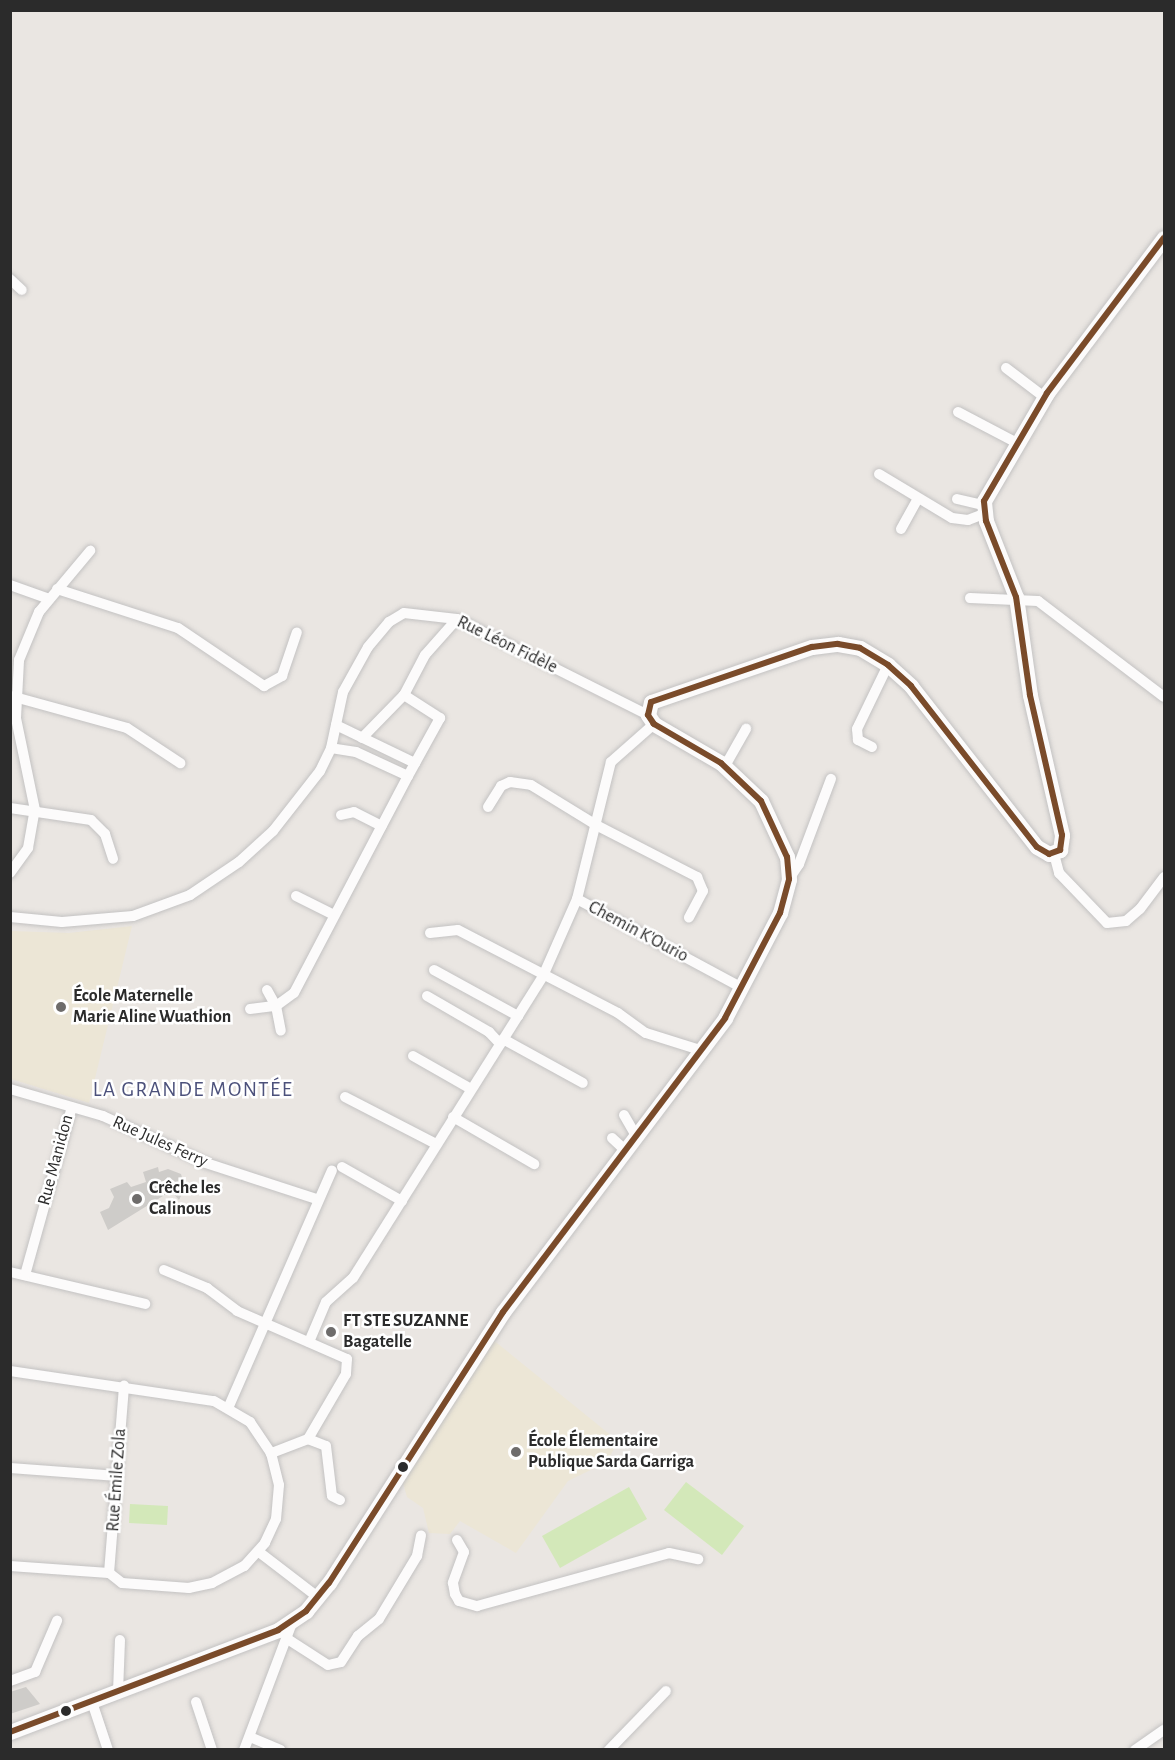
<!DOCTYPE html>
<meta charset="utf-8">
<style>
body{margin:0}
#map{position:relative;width:1175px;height:1760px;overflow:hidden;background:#eae6e2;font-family:"Alegreya Sans",sans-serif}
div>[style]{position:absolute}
.education>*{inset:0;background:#ece6d6}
.pitch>*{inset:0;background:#d3e8b9}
.building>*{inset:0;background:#ceccc9}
.roads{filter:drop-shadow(0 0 2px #c3c2c2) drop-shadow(0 0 2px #c3c2c2)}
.minor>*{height:10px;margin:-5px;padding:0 5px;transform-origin:5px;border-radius:5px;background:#fcfbfb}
.secondary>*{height:15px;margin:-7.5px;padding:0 7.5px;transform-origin:7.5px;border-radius:7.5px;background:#fcfbfb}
.bus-1>*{height:6px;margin:-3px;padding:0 3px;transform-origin:3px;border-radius:3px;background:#7a4b2a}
.dots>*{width:16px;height:16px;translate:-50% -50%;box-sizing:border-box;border:3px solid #fff;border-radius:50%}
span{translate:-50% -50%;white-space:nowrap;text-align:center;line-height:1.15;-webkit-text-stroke:5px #fff;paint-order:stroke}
.street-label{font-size:18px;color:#2b2b2b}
.poi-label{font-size:18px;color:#2b2b2b;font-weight:700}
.left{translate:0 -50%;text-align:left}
.quarter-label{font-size:21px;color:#4c517b;letter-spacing:1.5px}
.frame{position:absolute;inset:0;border:12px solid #2b2b2b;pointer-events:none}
</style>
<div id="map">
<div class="education">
<i style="clip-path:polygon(132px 926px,89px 1103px,11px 1079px,11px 931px,69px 933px)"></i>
<i style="clip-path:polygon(492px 1339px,618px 1441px,607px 1462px,568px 1481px,516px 1553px,460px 1521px,450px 1534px,429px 1533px,423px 1508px,407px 1497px,402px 1480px)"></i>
</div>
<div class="pitch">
<i style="clip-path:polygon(686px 1482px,744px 1526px,722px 1555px,664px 1510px)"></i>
<i style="clip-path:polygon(629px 1487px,647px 1519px,560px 1568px,542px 1536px)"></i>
<i style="clip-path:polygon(130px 1504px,168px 1506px,167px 1525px,129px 1523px)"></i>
</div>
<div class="building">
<i style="clip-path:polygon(158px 1167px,159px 1172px,168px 1169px,181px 1174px,185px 1188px,179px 1200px,171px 1191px,108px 1230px,100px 1212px,109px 1208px,114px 1197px,110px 1189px,127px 1182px,131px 1187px,146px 1182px,143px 1172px)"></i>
<i style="clip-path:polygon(26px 1687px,40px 1704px,10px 1714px,10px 1692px)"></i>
</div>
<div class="roads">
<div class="minor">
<i style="left:10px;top:279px;width:16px;rotate:43deg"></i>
<i style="left:1006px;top:368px;width:48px;rotate:37.3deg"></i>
<i style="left:958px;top:412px;width:67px;rotate:27.7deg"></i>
<i style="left:879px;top:474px;width:85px;rotate:31.1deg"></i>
<i style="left:952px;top:518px;width:16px;rotate:7deg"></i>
<i style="left:968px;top:520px;width:17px;rotate:-21deg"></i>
<i style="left:957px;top:499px;width:28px;rotate:13deg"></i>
<i style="left:901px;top:529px;width:35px;rotate:-61deg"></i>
<i style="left:10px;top:585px;width:41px;rotate:19.7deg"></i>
<i style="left:57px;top:589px;width:127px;rotate:17.9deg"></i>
<i style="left:178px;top:628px;width:104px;rotate:34deg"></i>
<i style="left:264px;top:686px;width:21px;rotate:-29deg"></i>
<i style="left:282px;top:676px;width:46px;rotate:-71.2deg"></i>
<i style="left:970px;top:598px;width:68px;rotate:2.5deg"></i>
<i style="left:1038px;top:601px;width:158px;rotate:37.3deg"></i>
<i style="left:404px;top:695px;width:43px;rotate:32.6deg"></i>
<i style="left:440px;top:718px;width:66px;rotate:118.9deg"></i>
<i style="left:11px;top:696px;width:120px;rotate:15.4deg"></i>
<i style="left:127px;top:728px;width:64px;rotate:33.4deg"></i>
<i style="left:336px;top:725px;width:88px;rotate:25.7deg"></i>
<i style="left:362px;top:738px;width:60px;rotate:-45.7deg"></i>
<i style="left:404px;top:695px;width:45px;rotate:-62.3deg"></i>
<i style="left:425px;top:655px;width:48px;rotate:-48.4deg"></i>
<i style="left:872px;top:747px;width:16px;rotate:-153deg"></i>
<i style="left:858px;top:740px;width:11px;rotate:-95deg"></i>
<i style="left:857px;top:729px;width:71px;rotate:-64.2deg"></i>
<i style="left:725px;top:766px;width:43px;rotate:-60.4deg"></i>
<i style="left:488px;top:807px;width:25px;rotate:-58deg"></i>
<i style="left:501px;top:786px;width:10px;rotate:-24deg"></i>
<i style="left:510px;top:782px;width:21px;rotate:8deg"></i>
<i style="left:531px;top:785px;width:76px;rotate:31.6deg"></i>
<i style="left:596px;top:825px;width:114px;rotate:27.2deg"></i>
<i style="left:697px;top:877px;width:15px;rotate:67deg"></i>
<i style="left:703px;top:891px;width:30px;rotate:118deg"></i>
<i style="left:10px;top:808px;width:82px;rotate:8.4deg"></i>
<i style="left:91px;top:820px;width:20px;rotate:45deg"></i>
<i style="left:105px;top:834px;width:26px;rotate:72deg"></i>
<i style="left:341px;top:815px;width:13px;rotate:-13deg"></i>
<i style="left:354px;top:812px;width:31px;rotate:27deg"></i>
<i style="left:1054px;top:854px;width:20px;rotate:75deg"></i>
<i style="left:1059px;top:873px;width:69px;rotate:46.2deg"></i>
<i style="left:1107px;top:923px;width:19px;rotate:-6deg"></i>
<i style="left:1126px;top:921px;width:18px;rotate:-41deg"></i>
<i style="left:1140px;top:909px;width:40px;rotate:-53deg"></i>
<i style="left:10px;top:873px;width:31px;rotate:-54deg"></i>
<i style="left:28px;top:848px;width:39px;rotate:-80deg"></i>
<i style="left:35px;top:810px;width:94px;rotate:-101.7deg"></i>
<i style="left:16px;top:718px;width:58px;rotate:-87deg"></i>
<i style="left:19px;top:660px;width:52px;rotate:-67.4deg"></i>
<i style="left:39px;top:612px;width:80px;rotate:-50.1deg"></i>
<i style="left:789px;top:879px;width:18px;rotate:-56deg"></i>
<i style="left:799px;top:864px;width:91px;rotate:-69.4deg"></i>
<i style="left:296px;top:896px;width:42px;rotate:26.6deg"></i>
<i style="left:577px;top:899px;width:187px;rotate:28.3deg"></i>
<i style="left:10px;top:917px;width:52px;rotate:5.5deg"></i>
<i style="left:62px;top:922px;width:71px;rotate:-4.8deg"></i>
<i style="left:133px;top:916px;width:61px;rotate:-20.2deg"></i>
<i style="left:190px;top:895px;width:59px;rotate:-34deg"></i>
<i style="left:239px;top:862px;width:46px;rotate:-42.4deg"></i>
<i style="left:273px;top:831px;width:76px;rotate:-51.9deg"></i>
<i style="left:320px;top:771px;width:25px;rotate:-64deg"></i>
<i style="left:331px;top:748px;width:57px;rotate:-77.9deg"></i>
<i style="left:343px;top:692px;width:51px;rotate:-60.9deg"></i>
<i style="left:368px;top:647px;width:33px;rotate:-50deg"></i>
<i style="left:389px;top:622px;width:17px;rotate:-31deg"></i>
<i style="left:404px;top:613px;width:53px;rotate:6.5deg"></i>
<i style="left:457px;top:619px;width:214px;rotate:26.7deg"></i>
<i style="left:430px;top:933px;width:28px;rotate:-6deg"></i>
<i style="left:458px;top:930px;width:180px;rotate:27.4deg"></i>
<i style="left:618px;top:1013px;width:34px;rotate:36deg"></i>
<i style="left:646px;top:1033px;width:60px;rotate:17.5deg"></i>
<i style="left:434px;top:970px;width:96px;rotate:28.7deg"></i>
<i style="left:267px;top:990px;width:18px;rotate:61deg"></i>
<i style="left:276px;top:1006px;width:25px;rotate:79deg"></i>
<i style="left:427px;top:996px;width:72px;rotate:30.1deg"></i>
<i style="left:489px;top:1032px;width:16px;rotate:47deg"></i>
<i style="left:250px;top:1009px;width:26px;rotate:-7deg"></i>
<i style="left:276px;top:1006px;width:22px;rotate:-36deg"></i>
<i style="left:294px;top:993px;width:245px;rotate:-62.3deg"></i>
<i style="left:408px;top:776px;width:57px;rotate:-155.2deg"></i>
<i style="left:356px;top:752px;width:25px;rotate:-171deg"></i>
<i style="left:503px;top:1039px;width:91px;rotate:28.8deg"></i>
<i style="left:413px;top:1056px;width:67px;rotate:29.6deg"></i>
<i style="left:10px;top:1089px;width:97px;rotate:16.2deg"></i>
<i style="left:103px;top:1116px;width:113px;rotate:24.5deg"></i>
<i style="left:206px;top:1163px;width:116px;rotate:18.1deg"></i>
<i style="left:345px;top:1097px;width:102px;rotate:27.3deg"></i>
<i style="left:624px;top:1115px;width:24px;rotate:60deg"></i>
<i style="left:453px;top:1117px;width:94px;rotate:30.1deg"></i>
<i style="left:612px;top:1138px;width:18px;rotate:43deg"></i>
<i style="left:342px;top:1167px;width:69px;rotate:29.5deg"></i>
<i style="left:164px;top:1270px;width:47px;rotate:22.7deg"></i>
<i style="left:207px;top:1288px;width:38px;rotate:37deg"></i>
<i style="left:237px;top:1311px;width:120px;rotate:23.6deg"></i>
<i style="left:347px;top:1359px;width:15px;rotate:94deg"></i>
<i style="left:346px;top:1374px;width:75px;rotate:120.3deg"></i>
<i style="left:308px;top:1439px;width:40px;rotate:159deg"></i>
<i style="left:10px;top:1272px;width:139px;rotate:13.3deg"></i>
<i style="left:25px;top:1275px;width:174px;rotate:-74.4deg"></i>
<i style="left:309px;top:1342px;width:43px;rotate:-67deg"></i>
<i style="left:326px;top:1302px;width:36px;rotate:-42deg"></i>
<i style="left:353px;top:1278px;width:357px;rotate:-57.8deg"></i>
<i style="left:543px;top:976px;width:84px;rotate:-66.2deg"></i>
<i style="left:577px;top:899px;width:141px;rotate:-76.1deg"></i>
<i style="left:611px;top:762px;width:57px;rotate:-41.5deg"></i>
<i style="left:10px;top:1371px;width:206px;rotate:8.4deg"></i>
<i style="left:214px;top:1401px;width:42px;rotate:30.3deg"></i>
<i style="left:250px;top:1422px;width:37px;rotate:56deg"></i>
<i style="left:271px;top:1453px;width:33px;rotate:76deg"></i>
<i style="left:279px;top:1485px;width:34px;rotate:95deg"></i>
<i style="left:276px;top:1519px;width:26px;rotate:115deg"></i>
<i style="left:265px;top:1543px;width:31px;rotate:132deg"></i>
<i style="left:244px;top:1566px;width:36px;rotate:152deg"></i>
<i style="left:212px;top:1583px;width:24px;rotate:168deg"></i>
<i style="left:189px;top:1588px;width:67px;rotate:-175.7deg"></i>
<i style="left:122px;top:1583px;width:16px;rotate:-142deg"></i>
<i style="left:229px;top:1406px;width:257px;rotate:-66.4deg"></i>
<i style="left:308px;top:1439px;width:19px;rotate:21deg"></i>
<i style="left:326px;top:1446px;width:50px;rotate:83.2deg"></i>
<i style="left:332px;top:1496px;width:9px;rotate:27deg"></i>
<i style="left:10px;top:1468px;width:108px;rotate:4.2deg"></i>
<i style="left:457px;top:1540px;width:14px;rotate:60deg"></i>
<i style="left:464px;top:1552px;width:33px;rotate:110deg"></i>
<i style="left:453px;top:1583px;width:11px;rotate:80deg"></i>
<i style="left:455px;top:1594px;width:8px;rotate:60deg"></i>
<i style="left:459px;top:1601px;width:19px;rotate:16deg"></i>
<i style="left:477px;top:1606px;width:199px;rotate:-15.4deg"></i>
<i style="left:669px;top:1553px;width:30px;rotate:12deg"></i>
<i style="left:259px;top:1552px;width:76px;rotate:37.5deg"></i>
<i style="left:10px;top:1566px;width:99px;rotate:4deg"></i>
<i style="left:109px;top:1573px;width:188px;rotate:-85.4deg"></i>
<i style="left:289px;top:1640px;width:46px;rotate:32.7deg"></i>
<i style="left:328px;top:1665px;width:13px;rotate:-13deg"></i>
<i style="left:341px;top:1662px;width:31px;rotate:-57deg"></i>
<i style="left:358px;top:1636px;width:27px;rotate:-39deg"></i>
<i style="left:379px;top:1619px;width:74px;rotate:-58.9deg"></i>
<i style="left:417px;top:1556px;width:21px;rotate:-79deg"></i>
<i style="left:10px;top:1681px;width:27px;rotate:-20deg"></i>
<i style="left:35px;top:1672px;width:56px;rotate:-66.7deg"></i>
<i style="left:118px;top:1692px;width:52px;rotate:-87.8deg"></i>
<i style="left:92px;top:1702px;width:51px;rotate:71.6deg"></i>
<i style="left:196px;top:1702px;width:51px;rotate:71.6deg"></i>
<i style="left:250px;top:1737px;width:33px;rotate:23deg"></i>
<i style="left:244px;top:1750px;width:136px;rotate:-69.3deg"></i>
<i style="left:609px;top:1750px;width:82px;rotate:-46deg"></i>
<i style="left:1135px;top:1750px;width:35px;rotate:-35deg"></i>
</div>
<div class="secondary">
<i style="left:10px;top:1732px;width:287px;rotate:-20.8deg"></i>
<i style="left:278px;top:1630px;width:34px;rotate:-34deg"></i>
<i style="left:306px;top:1611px;width:36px;rotate:-51deg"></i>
<i style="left:329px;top:1583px;width:322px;rotate:-57.3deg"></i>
<i style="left:503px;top:1312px;width:368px;rotate:-52.9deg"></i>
<i style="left:725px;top:1018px;width:119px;rotate:-62.4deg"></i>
<i style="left:780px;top:913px;width:35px;rotate:-75deg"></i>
<i style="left:789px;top:879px;width:22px;rotate:-95deg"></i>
<i style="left:787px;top:857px;width:62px;rotate:-114.9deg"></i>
<i style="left:761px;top:801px;width:55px;rotate:-136.5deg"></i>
<i style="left:721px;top:763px;width:78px;rotate:-149.8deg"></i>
<i style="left:654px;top:724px;width:11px;rotate:-124deg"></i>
<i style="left:648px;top:715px;width:13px;rotate:-77deg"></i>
<i style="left:651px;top:702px;width:170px;rotate:-18.9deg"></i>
<i style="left:812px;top:647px;width:26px;rotate:-7deg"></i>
<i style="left:838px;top:644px;width:22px;rotate:10deg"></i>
<i style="left:860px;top:648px;width:33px;rotate:31deg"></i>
<i style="left:888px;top:665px;width:31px;rotate:42deg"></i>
<i style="left:911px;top:686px;width:204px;rotate:52deg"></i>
<i style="left:1037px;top:847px;width:14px;rotate:30deg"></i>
<i style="left:1049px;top:854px;width:12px;rotate:-20deg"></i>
<i style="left:1060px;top:850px;width:15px;rotate:-82deg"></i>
<i style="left:1062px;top:835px;width:144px;rotate:-102.9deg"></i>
<i style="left:1030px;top:695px;width:99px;rotate:-98.1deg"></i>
<i style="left:1016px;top:597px;width:82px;rotate:-111.5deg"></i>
<i style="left:986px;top:521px;width:20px;rotate:-96deg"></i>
<i style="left:984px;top:501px;width:125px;rotate:-59.7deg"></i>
<i style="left:1047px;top:393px;width:194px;rotate:-53deg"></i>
</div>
</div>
<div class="bus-1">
<i style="left:10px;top:1732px;width:287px;rotate:-20.8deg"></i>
<i style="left:278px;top:1630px;width:34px;rotate:-34deg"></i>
<i style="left:306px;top:1611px;width:36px;rotate:-51deg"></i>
<i style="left:329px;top:1583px;width:322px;rotate:-57.3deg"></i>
<i style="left:503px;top:1312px;width:368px;rotate:-52.9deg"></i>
<i style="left:725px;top:1018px;width:119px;rotate:-62.4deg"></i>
<i style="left:780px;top:913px;width:35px;rotate:-75deg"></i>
<i style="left:789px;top:879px;width:22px;rotate:-95deg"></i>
<i style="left:787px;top:857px;width:62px;rotate:-114.9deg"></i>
<i style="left:761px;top:801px;width:55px;rotate:-136.5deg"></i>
<i style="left:721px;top:763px;width:78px;rotate:-149.8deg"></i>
<i style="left:654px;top:724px;width:11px;rotate:-124deg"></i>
<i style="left:648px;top:715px;width:13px;rotate:-77deg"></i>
<i style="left:651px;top:702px;width:170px;rotate:-18.9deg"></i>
<i style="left:812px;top:647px;width:26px;rotate:-7deg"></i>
<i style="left:838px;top:644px;width:22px;rotate:10deg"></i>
<i style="left:860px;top:648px;width:33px;rotate:31deg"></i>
<i style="left:888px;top:665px;width:31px;rotate:42deg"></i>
<i style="left:911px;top:686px;width:204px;rotate:52deg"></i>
<i style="left:1037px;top:847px;width:14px;rotate:30deg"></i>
<i style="left:1049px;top:854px;width:12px;rotate:-20deg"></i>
<i style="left:1060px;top:850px;width:15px;rotate:-82deg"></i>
<i style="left:1062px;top:835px;width:144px;rotate:-102.9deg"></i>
<i style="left:1030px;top:695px;width:99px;rotate:-98.1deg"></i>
<i style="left:1016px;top:597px;width:82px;rotate:-111.5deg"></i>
<i style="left:986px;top:521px;width:20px;rotate:-96deg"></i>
<i style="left:984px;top:501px;width:125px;rotate:-59.7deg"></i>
<i style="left:1047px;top:393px;width:194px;rotate:-53deg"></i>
</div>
<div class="dots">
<i style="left:61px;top:1007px;background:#6e6c6b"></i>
<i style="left:137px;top:1199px;background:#6e6c6b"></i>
<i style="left:331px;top:1332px;background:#6e6c6b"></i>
<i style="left:516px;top:1452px;background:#6e6c6b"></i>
<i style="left:403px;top:1467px;background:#2b2b2b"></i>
<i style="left:66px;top:1711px;background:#2b2b2b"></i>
</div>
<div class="street-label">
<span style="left:507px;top:645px;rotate:26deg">Rue Léon Fidèle</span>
<span style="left:638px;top:932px;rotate:28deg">Chemin K'Ourio</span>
<span style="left:160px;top:1142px;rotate:24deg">Rue Jules Ferry</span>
<span style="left:56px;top:1160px;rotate:-75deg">Rue Manidon</span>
<span style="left:117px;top:1480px;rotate:-86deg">Rue Émile Zola</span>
</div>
<div class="poi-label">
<span class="left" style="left:73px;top:1007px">École Maternelle<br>Marie Aline Wuathion</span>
<span class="left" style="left:149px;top:1199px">Crêche les<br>Calinous</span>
<span class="left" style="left:343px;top:1332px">FT STE SUZANNE<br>Bagatelle</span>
<span class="left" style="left:528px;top:1452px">École Élementaire<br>Publique Sarda Garriga</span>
</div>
<div class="quarter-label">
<span style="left:193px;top:1090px">LA GRANDE MONTÉE</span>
</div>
<div class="frame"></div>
</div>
